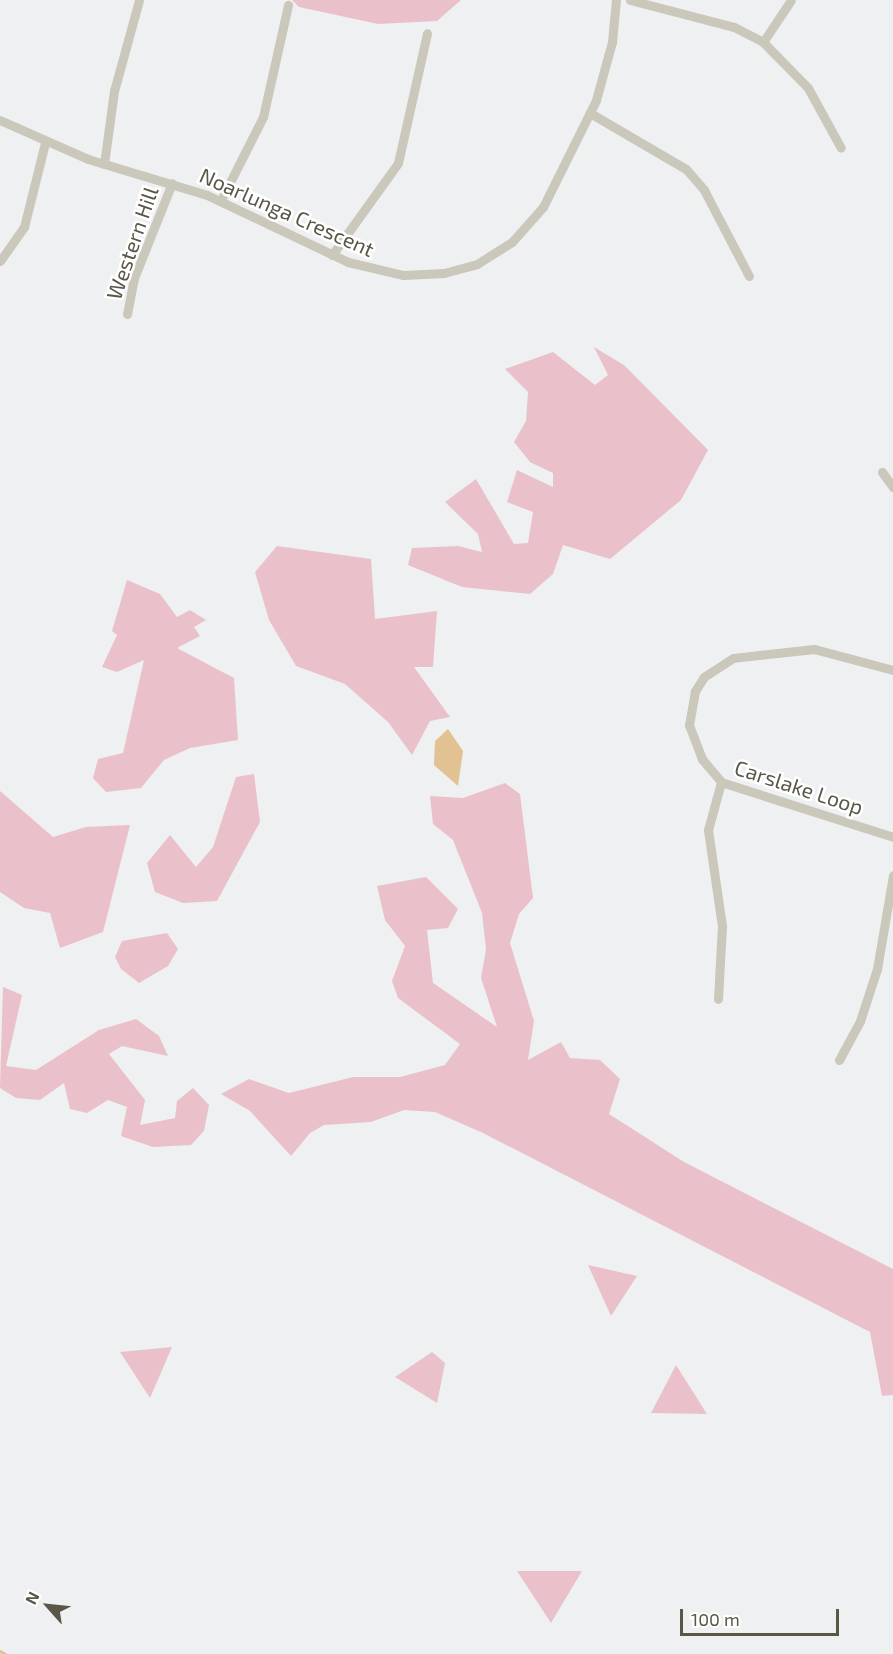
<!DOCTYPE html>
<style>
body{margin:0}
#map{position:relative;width:893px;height:1654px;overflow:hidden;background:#eef0f1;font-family:"Exo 2",sans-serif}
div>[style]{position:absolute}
.green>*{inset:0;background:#eac1cb}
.water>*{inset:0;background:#e2c193}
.stream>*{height:3px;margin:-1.5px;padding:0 1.5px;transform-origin:1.5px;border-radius:1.5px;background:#e2c193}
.street>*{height:9px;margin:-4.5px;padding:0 4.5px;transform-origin:4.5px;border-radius:4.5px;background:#cac7bb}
span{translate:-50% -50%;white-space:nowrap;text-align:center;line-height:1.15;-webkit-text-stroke:5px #fff;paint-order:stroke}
.street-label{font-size:21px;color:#5a5748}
.north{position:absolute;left:18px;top:1576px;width:60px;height:60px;-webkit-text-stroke:4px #fff;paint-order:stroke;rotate:297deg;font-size:16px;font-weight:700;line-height:24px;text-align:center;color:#5a5748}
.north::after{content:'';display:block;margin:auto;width:21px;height:27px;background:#5a5748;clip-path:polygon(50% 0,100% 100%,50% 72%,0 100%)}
.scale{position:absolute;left:680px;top:1609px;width:159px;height:27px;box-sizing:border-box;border:3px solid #5a5748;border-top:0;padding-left:8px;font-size:18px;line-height:21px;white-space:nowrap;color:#5a5748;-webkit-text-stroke:4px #fff;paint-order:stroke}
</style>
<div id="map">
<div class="green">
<i style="clip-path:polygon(292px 0,461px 0,437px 21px,378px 24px,299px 7px)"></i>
<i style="clip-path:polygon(594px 347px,624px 365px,708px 450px,681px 500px,610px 559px,563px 545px,553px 574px,530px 594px,462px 587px,408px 565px,412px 548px,458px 546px,482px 552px,478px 534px,445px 502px,476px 479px,514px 544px,528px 543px,533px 512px,507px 502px,517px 470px,553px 487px,553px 473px,530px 462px,514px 442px,526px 421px,528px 392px,505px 369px,553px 352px,595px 385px,608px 375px)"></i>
<i style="clip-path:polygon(277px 546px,371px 559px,375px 619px,437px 611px,433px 667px,414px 667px,450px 717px,430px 721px,412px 755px,388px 722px,345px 684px,296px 666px,269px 620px,255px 572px)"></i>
<i style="clip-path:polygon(127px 580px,160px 594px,177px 617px,190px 610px,206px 620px,194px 627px,200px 636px,177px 648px,234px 678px,238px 740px,190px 748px,164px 760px,141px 788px,106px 792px,93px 778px,98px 759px,123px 753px,144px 660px,117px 672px,102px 667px,117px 635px,112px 631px)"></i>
<i style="clip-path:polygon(254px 774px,260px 822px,217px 901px,183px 903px,155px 892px,147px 863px,170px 835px,196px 867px,213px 847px,236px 777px)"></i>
<i style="clip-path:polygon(505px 783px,520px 794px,533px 898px,519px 914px,510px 943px,534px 1021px,528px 1060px,561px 1042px,570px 1058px,600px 1060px,620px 1079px,609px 1114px,684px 1162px,893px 1269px,893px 1395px,882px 1396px,870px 1332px,483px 1133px,435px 1112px,404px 1110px,371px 1122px,324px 1125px,310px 1133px,291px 1156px,250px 1111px,221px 1094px,249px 1079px,289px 1093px,353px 1077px,400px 1077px,445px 1065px,460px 1044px,398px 998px,392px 981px,405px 946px,385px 920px,377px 886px,426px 877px,458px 909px,448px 928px,427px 930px,433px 983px,497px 1027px,481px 978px,486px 949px,482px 913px,453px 840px,433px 824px,430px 796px,463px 798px)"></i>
<i style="clip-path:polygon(0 791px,53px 837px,86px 827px,130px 825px,103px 932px,60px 948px,50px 913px,24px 908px,0 892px)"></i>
<i style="clip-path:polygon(167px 933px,178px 949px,168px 966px,139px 983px,121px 969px,115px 957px,122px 941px)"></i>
<i style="clip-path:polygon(3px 987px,22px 995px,6px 1066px,36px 1070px,99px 1030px,136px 1019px,159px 1036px,168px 1056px,122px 1046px,109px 1054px,145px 1100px,140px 1125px,175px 1118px,177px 1101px,193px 1088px,209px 1105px,204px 1131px,191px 1145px,153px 1147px,121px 1136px,127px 1107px,108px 1100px,87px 1113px,70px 1109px,64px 1083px,40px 1100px,16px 1098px,0 1088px)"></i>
<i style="clip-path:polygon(588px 1265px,637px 1276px,611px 1316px)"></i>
<i style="clip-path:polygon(172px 1347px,150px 1398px,120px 1352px)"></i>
<i style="clip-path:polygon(432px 1352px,445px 1363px,437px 1403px,395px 1377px)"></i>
<i style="clip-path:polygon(676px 1365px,707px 1414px,651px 1413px)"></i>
<i style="clip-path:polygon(517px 1571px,582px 1571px,551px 1623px)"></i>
</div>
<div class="water">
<i style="clip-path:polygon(448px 729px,463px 751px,458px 786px,434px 765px,435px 741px)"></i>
</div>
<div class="stream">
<i style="left:0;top:1651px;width:6px;rotate:31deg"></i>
</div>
<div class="street">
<i style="left:630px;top:0;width:107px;rotate:14.6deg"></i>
<i style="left:734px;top:27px;width:33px;rotate:27deg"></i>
<i style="left:763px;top:42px;width:64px;rotate:45.6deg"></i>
<i style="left:808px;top:88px;width:68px;rotate:61.2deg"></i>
<i style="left:763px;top:42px;width:50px;rotate:-56.3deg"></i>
<i style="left:590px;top:113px;width:111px;rotate:30.3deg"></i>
<i style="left:686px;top:169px;width:28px;rotate:49deg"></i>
<i style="left:704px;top:190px;width:97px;rotate:62.4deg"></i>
<i style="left:0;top:120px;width:96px;rotate:23.9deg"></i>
<i style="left:88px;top:159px;width:124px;rotate:16.8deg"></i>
<i style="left:207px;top:195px;width:156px;rotate:25.4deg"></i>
<i style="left:348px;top:262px;width:57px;rotate:13.3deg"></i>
<i style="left:403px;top:275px;width:41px;rotate:-2.8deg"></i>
<i style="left:444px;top:273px;width:34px;rotate:-15deg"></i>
<i style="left:477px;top:264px;width:41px;rotate:-32.2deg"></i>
<i style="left:512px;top:242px;width:47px;rotate:-48.5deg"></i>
<i style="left:543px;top:207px;width:119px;rotate:-63.6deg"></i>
<i style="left:596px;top:100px;width:60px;rotate:-74.6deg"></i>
<i style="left:612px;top:42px;width:42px;rotate:-84.6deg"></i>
<i style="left:104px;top:164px;width:74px;rotate:-82.2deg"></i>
<i style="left:114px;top:91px;width:94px;rotate:-74.6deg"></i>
<i style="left:221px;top:200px;width:93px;rotate:-63.2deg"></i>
<i style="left:263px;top:117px;width:115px;rotate:-77.4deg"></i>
<i style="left:332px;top:255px;width:113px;rotate:-54.3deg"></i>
<i style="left:398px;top:163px;width:133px;rotate:-77.4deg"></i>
<i style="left:0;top:261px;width:42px;rotate:-54.8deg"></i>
<i style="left:24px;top:227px;width:87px;rotate:-76deg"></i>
<i style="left:127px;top:314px;width:37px;rotate:-79deg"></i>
<i style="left:134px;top:278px;width:102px;rotate:-68.2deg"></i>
<i style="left:882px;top:472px;width:19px;rotate:54deg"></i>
<i style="left:893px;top:670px;width:82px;rotate:-165.1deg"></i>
<i style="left:814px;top:649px;width:81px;rotate:173.7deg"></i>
<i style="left:733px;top:658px;width:35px;rotate:147deg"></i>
<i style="left:704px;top:677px;width:17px;rotate:123deg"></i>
<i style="left:695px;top:691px;width:35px;rotate:100deg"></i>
<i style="left:689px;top:725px;width:36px;rotate:69deg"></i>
<i style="left:702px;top:759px;width:30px;rotate:50deg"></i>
<i style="left:721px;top:782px;width:181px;rotate:17.7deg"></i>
<i style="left:718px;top:999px;width:73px;rotate:-86.9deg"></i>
<i style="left:722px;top:926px;width:97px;rotate:-98.3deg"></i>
<i style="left:708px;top:830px;width:50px;rotate:-74.8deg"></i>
<i style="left:839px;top:1060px;width:44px;rotate:-61.7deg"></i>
<i style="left:860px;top:1021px;width:55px;rotate:-71.9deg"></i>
<i style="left:877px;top:969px;width:95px;rotate:-80.3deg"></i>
</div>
<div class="street-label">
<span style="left:287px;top:212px;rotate:24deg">Noarlunga Crescent</span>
<span style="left:132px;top:243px;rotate:-71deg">Western Hill</span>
<span style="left:799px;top:787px;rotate:18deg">Carslake Loop</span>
</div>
<div class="north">N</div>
<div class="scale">100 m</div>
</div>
